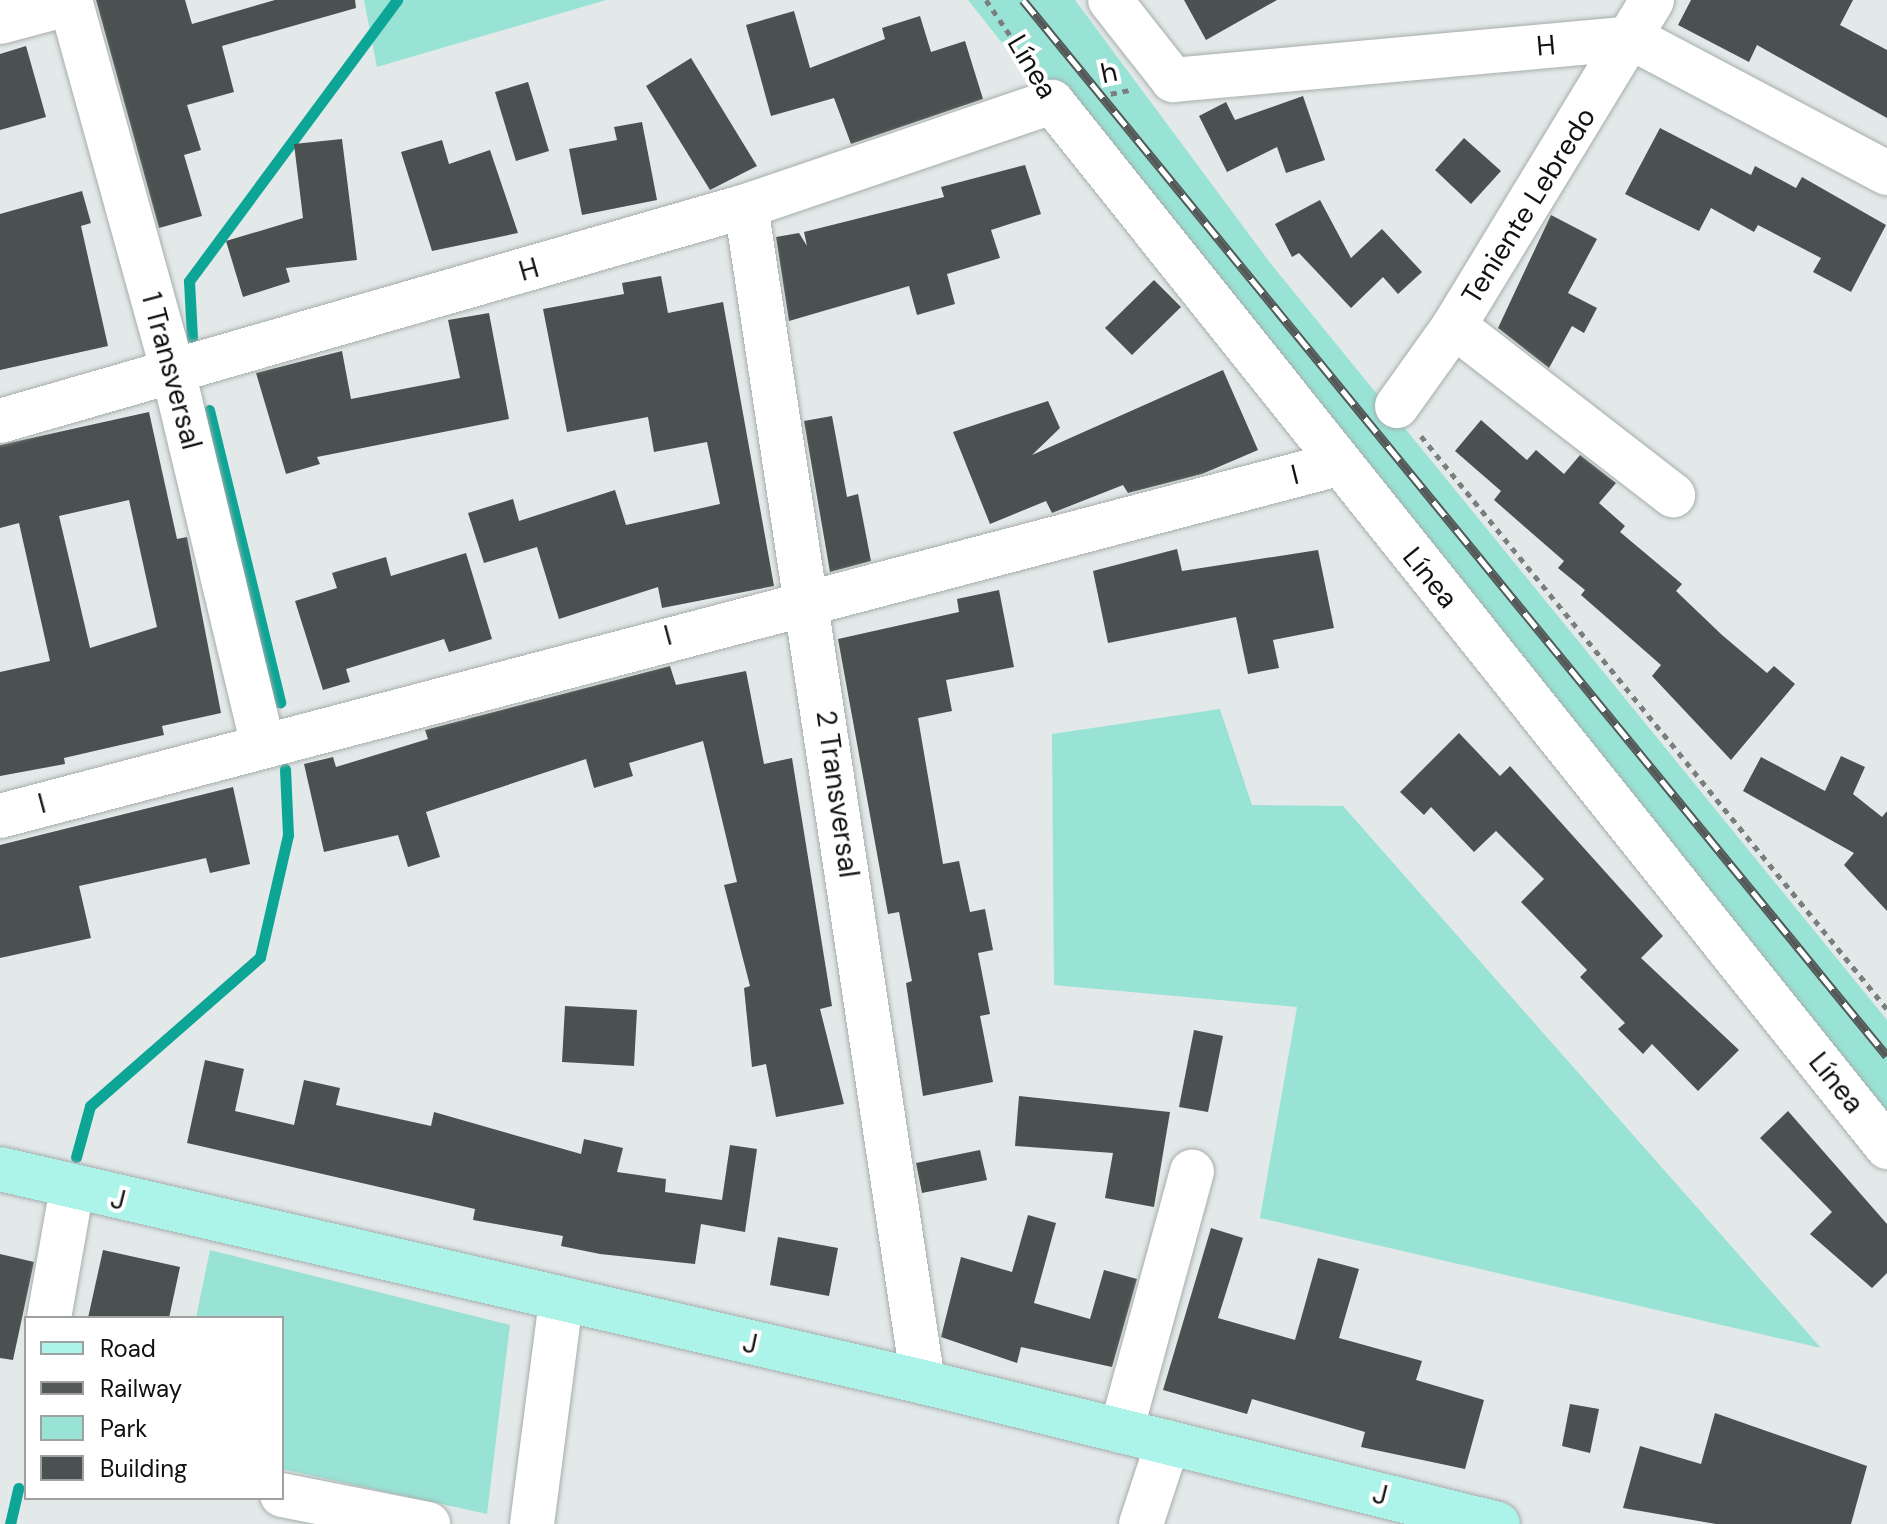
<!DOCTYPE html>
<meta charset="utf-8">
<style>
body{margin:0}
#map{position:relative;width:1887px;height:1524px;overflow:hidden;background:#e2e9e8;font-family:"DM Sans",sans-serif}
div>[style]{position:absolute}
.green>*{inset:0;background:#99e2d6}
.stream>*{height:11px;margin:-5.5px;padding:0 5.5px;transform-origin:5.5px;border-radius:5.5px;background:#0ca596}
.building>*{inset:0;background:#4b5150}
.path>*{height:5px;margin-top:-2.5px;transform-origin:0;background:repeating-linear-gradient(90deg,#7a7f7e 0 6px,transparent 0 12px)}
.roads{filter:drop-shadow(0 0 2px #a6adac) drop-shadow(0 0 2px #a6adac)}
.minor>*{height:44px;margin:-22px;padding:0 22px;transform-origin:22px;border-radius:22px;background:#fff}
.major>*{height:44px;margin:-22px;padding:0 22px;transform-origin:22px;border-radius:22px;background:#acf4ea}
.rail>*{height:9px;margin-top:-4.5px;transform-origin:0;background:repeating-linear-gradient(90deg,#fff 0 18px,#545958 0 36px);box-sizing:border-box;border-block:2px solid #545958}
span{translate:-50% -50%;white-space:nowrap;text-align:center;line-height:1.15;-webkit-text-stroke:8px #fff;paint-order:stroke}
.street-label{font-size:28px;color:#0f1211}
.legend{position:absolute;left:24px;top:1316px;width:260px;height:184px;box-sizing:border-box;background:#fff;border:2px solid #9fa0a0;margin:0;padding:10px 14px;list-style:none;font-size:24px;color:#0f1211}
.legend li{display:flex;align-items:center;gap:16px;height:40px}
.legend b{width:40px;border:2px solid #9fa0a0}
</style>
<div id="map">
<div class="green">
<i style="clip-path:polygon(364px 0,606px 0,377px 67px)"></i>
<i style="clip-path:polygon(968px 0,1075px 0,1271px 264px,1887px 1020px,1887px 1157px)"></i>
<i style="clip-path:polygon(1220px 709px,1252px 805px,1343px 806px,1821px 1348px,1260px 1218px,1297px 1007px,1054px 985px,1052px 734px)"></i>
<i style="clip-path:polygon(210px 1250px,510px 1325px,487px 1514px,282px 1469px,282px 1318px,196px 1318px)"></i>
</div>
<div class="stream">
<i style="left:192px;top:338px;width:57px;rotate:-93deg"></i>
<i style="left:189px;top:281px;width:350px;rotate:-53.5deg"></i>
<i style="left:209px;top:410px;width:301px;rotate:76.3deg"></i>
<i style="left:76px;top:1157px;width:53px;rotate:-74.6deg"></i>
<i style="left:90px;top:1106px;width:226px;rotate:-41.2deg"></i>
<i style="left:260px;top:957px;width:125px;rotate:-77.1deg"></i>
<i style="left:288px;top:835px;width:66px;rotate:-92.6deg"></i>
<i style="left:10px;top:1524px;width:37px;rotate:-77deg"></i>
</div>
<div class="building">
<i style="clip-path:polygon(96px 0,185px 0,192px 24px,275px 0,355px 0,356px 8px,222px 46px,234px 92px,187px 105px,201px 150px,184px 155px,202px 216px,159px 228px)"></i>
<i style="clip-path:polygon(1184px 0,1277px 0,1206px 40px)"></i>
<i style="clip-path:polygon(1691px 0,1853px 0,1840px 25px,1887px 50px,1887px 118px,1757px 45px,1749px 62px,1678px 25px)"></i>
<i style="clip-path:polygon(794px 11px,810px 68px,885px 39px,882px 28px,920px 16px,931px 52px,965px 41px,983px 99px,851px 144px,834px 98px,771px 116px,746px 25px)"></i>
<i style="clip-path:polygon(26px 46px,46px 117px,0 130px,0 54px)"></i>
<i style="clip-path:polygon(691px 58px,757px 166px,710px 190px,646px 86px)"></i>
<i style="clip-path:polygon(528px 82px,549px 151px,516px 161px,495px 92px)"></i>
<i style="clip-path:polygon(1303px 96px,1325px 160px,1286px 173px,1277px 147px,1227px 172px,1199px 116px,1226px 102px,1235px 120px)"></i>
<i style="clip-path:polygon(642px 122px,657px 200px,582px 215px,569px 149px,617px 140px,614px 127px)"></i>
<i style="clip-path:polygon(1660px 128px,1751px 175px,1755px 166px,1796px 188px,1802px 177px,1886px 225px,1851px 292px,1813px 272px,1821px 258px,1758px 225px,1754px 232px,1711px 208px,1699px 231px,1625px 194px)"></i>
<i style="clip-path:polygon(1464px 138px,1501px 171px,1471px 204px,1435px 170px)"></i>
<i style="clip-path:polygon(342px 139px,357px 260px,286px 268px,290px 282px,243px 297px,226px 241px,303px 218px,294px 144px)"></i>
<i style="clip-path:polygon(442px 140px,449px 164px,490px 150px,518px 233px,432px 251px,401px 152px)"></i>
<i style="clip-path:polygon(1025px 165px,1041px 214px,991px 230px,1000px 258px,947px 274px,955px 304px,917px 315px,909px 286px,789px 321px,776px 237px,799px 233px,807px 246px,804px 232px,944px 197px,941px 187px)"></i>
<i style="clip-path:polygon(82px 191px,91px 223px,81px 226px,108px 346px,0 370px,0 214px)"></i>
<i style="clip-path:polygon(1320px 200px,1351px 258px,1382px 229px,1422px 272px,1398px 294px,1383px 277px,1351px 308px,1299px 253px,1292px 257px,1275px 224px)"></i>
<i style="clip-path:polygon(1551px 215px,1597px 239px,1568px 293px,1597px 308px,1584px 333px,1572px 326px,1549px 368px,1498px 328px)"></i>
<i style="clip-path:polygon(661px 276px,668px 313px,723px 302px,774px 586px,662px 608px,658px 587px,559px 619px,537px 547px,484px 563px,468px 513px,513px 499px,519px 521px,615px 490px,626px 525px,720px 504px,707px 442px,654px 452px,648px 417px,567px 432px,543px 309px,624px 294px,622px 283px)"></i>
<i style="clip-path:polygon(1154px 280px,1181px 307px,1132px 355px,1105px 328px)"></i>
<i style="clip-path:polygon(489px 313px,509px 419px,317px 457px,320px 464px,286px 474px,256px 373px,342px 351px,351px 399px,460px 378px,448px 320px)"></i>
<i style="clip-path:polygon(1223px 370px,1258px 450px,1202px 474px,1128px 493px,1123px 485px,1052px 513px,1046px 501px,990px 524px,953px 432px,1048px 401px,1060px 428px,1032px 455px)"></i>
<i style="clip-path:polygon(evenodd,149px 412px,177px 539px,187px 537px,221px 713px,162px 726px,164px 735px,64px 758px,65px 764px,0 776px,0 672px,50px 661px,19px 523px,0 528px,0 445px,149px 412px,129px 500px,157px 627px,90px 648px,59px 516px,129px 500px)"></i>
<i style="clip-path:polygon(832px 416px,847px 497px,858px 494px,871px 561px,830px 572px,804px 421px)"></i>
<i style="clip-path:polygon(1481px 420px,1527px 460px,1536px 450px,1564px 474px,1580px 455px,1616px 483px,1599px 503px,1625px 526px,1620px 532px,1682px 584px,1676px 591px,1722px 635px,1767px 673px,1774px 666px,1795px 684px,1731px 760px,1652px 676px,1661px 665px,1581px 595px,1585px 590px,1558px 568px,1564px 561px,1494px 500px,1501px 491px,1455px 451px)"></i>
<i style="clip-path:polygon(1177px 549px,1182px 571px,1318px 550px,1334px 628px,1273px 640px,1279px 668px,1248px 674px,1236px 617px,1108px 643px,1093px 571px)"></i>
<i style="clip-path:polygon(466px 553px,492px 639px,449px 652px,444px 639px,346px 669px,350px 682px,323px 690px,295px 601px,337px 588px,332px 573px,386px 557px,391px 576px)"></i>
<i style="clip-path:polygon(999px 590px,1014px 667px,946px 680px,952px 711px,918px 718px,943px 864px,959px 861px,970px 912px,985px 909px,993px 950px,978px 953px,990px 1014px,980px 1016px,993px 1082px,923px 1096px,906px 983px,912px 981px,899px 912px,888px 914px,838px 639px,959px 612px,957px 599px)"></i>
<i style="clip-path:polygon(670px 666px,676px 685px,746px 671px,764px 764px,792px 758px,832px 1006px,820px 1009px,844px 1104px,776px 1117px,766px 1064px,752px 1067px,744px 988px,750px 986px,724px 885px,737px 882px,703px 741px,629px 763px,633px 776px,594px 788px,586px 759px,426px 812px,440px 857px,408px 867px,398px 835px,324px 852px,304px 764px,333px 757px,336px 767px,428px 739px,425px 730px)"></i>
<i style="clip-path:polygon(1459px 733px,1500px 776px,1510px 766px,1663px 936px,1641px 958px,1739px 1050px,1698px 1091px,1652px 1044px,1643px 1054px,1618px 1029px,1625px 1023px,1580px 977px,1587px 970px,1521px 902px,1544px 879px,1496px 831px,1474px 852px,1431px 807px,1424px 815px,1400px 792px)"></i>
<i style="clip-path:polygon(1841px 756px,1865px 767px,1853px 794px,1882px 817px,1887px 811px,1887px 911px,1844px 865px,1854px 853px,1743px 791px,1761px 757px,1825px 791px)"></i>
<i style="clip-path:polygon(233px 787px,250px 864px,210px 873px,206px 858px,79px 886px,91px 938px,0 958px,0 845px)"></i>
<i style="clip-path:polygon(565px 1006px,637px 1010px,634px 1066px,562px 1062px)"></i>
<i style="clip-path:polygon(1194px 1030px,1223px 1036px,1208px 1112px,1179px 1107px)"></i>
<i style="clip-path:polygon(205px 1060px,244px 1069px,235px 1111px,294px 1125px,304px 1080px,340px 1088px,336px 1105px,431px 1126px,434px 1112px,581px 1154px,584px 1139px,623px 1148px,617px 1172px,666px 1179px,665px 1192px,722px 1200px,730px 1145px,757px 1149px,745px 1232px,701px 1224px,695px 1264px,600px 1254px,561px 1246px,563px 1236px,473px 1220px,475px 1209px,187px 1143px)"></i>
<i style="clip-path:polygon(1019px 1096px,1170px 1112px,1154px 1207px,1105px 1198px,1113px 1153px,1015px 1146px)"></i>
<i style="clip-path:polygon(1788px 1111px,1887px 1224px,1887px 1273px,1872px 1288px,1810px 1234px,1832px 1212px,1760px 1138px)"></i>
<i style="clip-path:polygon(980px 1150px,987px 1180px,922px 1193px,916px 1163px)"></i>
<i style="clip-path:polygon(1028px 1215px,1056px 1223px,1034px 1303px,1090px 1319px,1104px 1270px,1137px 1279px,1112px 1367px,1021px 1347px,1017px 1363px,941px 1337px,961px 1257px,1012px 1272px)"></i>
<i style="clip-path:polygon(1211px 1228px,1243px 1238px,1218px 1318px,1295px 1340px,1318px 1258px,1359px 1269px,1339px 1338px,1422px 1361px,1416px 1380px,1484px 1400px,1465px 1469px,1361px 1447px,1365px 1432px,1252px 1399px,1247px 1414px,1163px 1390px)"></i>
<i style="clip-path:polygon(778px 1237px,838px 1248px,829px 1296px,770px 1285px)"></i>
<i style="clip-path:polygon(103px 1250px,180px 1267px,169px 1318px,88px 1318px)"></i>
<i style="clip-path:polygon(0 1254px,34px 1262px,13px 1360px,0 1358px)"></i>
<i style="clip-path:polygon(1570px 1404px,1599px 1409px,1590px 1453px,1562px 1446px)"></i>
<i style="clip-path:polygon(1715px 1413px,1867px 1466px,1851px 1524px,1716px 1524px,1623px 1508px,1640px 1446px,1701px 1464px)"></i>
</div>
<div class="path">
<i style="left:986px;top:0;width:83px;rotate:55.7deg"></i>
<i style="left:1099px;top:96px;width:31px;rotate:-11deg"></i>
<i style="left:1421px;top:436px;width:739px;rotate:50.88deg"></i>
</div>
<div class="roads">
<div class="minor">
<i style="left:70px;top:0;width:389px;rotate:74.5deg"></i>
<i style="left:174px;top:375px;width:381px;rotate:76.5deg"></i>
<i style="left:1110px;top:0;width:102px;rotate:51.8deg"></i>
<i style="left:1173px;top:80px;width:461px;rotate:-5.2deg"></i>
<i style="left:1632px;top:38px;width:289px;rotate:27.9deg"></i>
<i style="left:0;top:22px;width:73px;rotate:-15deg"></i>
<i style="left:746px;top:206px;width:1189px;rotate:81.44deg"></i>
<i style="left:1454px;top:326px;width:277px;rotate:37.7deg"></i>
<i style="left:1397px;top:406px;width:98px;rotate:-54.5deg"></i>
<i style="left:1454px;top:326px;width:381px;rotate:-58.7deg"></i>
<i style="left:0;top:421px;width:776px;rotate:-16.08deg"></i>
<i style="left:746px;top:206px;width:323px;rotate:-18.8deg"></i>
<i style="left:1052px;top:102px;width:1338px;rotate:51.37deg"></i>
<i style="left:0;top:816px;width:1384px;rotate:-14.74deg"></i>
<i style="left:49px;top:1318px;width:133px;rotate:-80deg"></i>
<i style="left:1121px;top:1431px;width:269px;rotate:-74.7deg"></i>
<i style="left:282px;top:1495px;width:149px;rotate:11.2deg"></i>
<i style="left:532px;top:1524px;width:224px;rotate:-82.6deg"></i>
<i style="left:1141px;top:1524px;width:86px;rotate:-71.8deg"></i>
</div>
<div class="major">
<i style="left:0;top:1169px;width:947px;rotate:12.99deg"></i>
<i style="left:923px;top:1382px;width:592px;rotate:13.87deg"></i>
</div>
</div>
<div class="rail">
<i style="left:1023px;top:0;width:1364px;rotate:50.71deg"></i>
</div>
<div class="street-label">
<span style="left:1546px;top:46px;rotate:-5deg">H</span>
<span style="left:1032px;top:67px;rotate:59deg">Línea</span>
<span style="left:1109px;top:73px;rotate:-12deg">h</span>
<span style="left:1529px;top:206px;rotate:-58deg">Teniente Lebredo</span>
<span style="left:529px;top:270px;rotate:-16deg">H</span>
<span style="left:171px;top:371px;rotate:75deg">1 Transversal</span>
<span style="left:1295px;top:475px;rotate:-14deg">I</span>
<span style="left:1430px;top:578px;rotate:51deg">Línea</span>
<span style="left:668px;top:636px;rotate:-15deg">I</span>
<span style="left:837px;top:794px;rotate:82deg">2 Transversal</span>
<span style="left:42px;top:804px;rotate:-15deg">I</span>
<span style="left:1836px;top:1083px;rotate:51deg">Línea</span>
<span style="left:118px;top:1200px;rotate:14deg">J</span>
<span style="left:750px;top:1344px;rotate:12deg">J</span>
<span style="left:1380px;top:1495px;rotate:14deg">J</span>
</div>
<ul class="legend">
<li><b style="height:10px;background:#acf4ea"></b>Road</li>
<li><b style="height:10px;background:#545958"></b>Railway</li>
<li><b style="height:22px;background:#99e2d6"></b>Park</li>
<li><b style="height:22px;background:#4b5150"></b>Building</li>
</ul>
</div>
